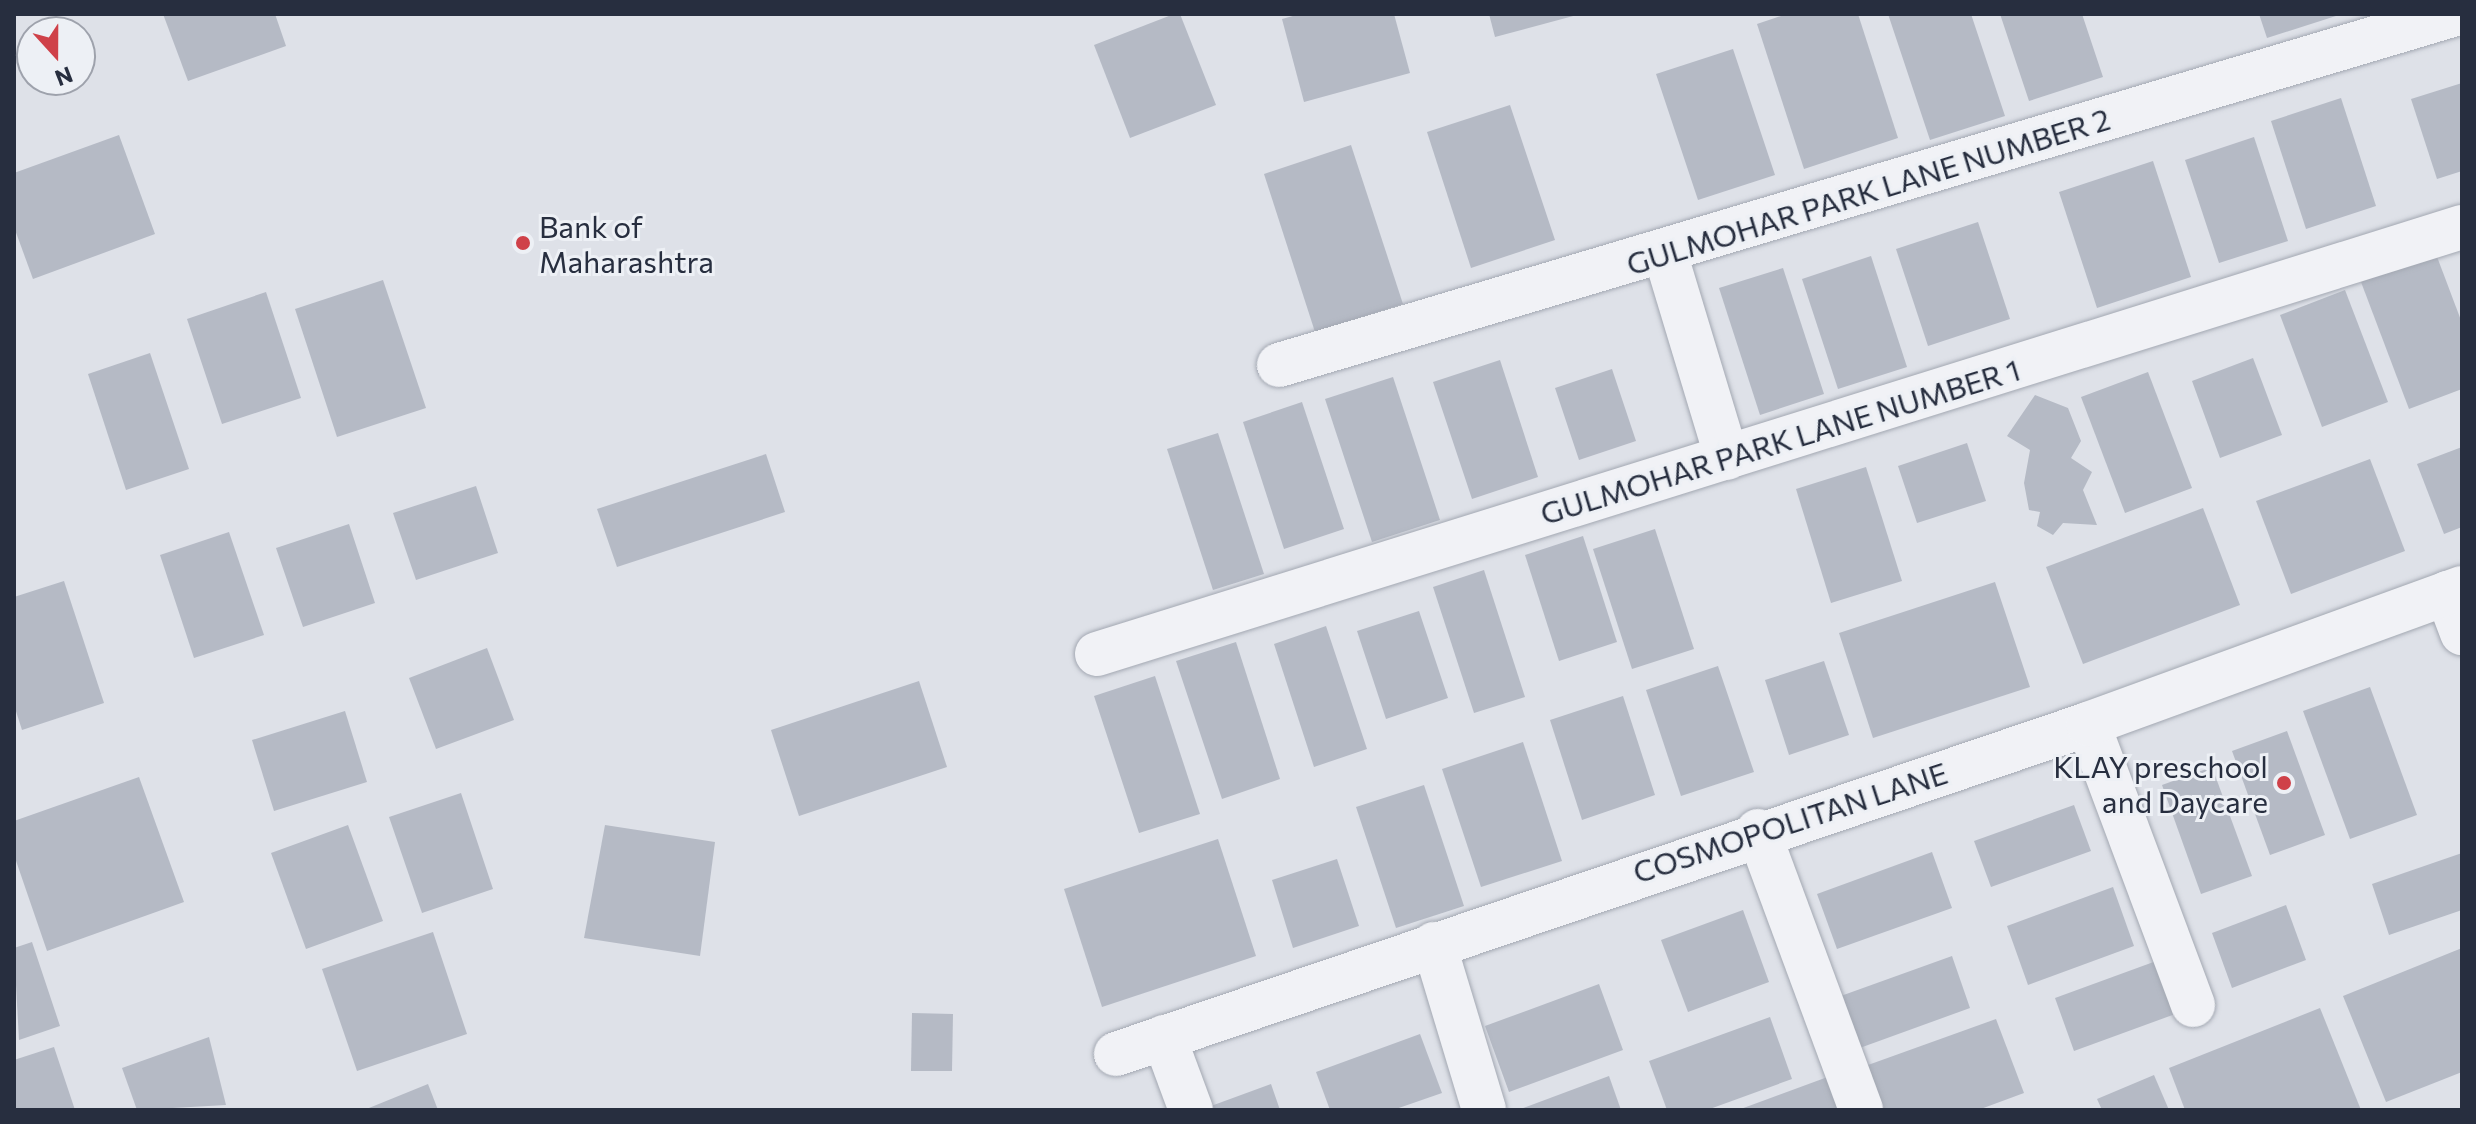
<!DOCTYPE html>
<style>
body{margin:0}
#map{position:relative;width:2476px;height:1124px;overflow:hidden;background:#dee1e8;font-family:Commissioner,sans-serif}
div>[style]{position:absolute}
.building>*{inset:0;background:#b5bac5}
.roads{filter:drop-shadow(0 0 2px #a3a8b2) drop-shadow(0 0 2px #a3a8b2)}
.minor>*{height:44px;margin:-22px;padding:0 22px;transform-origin:22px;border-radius:22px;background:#f1f2f6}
.dots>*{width:22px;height:22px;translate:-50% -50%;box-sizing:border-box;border:4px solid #edf0f5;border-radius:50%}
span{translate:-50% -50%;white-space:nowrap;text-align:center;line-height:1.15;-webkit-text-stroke:6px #edf0f5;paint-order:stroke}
.street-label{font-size:30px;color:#272e3f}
.poi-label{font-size:30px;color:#272e3f}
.left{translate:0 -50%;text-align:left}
.right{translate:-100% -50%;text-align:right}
.frame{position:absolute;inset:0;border:16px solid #272e3f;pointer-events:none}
.north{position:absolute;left:16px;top:16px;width:80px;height:80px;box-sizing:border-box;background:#edf0f5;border:2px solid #9ea2ac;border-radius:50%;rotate:159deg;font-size:22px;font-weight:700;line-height:32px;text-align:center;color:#272e3f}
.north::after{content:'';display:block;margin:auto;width:28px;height:36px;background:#cf4149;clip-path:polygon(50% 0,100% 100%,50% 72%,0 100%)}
</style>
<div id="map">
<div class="building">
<i style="clip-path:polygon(163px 14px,275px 14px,286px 46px,188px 81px)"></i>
<i style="clip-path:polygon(1174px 14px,1180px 14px,1216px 105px,1130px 138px,1094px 45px)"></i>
<i style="clip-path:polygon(1300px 14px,1394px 14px,1410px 73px,1304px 102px,1282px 19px)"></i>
<i style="clip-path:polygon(1489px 14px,1577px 14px,1577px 15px,1495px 37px)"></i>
<i style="clip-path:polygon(1787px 14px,1858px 14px,1898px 138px,1804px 169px,1757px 24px)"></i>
<i style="clip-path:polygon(1888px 14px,1971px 14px,2005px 116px,1930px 140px)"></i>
<i style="clip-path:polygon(2000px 14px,2082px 14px,2103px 77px,2029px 101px)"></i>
<i style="clip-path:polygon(2259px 14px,2339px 14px,2339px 15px,2267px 38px)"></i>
<i style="clip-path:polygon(1733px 49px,1775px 175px,1698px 200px,1656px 74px)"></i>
<i style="clip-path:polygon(2462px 83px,2462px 171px,2437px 179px,2411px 99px)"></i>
<i style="clip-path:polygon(2341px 98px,2376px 206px,2306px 229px,2271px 121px)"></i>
<i style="clip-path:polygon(1510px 105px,1555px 240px,1471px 268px,1427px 132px)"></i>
<i style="clip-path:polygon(119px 135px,155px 234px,33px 279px,14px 227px,14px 173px)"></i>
<i style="clip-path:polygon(2254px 137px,2288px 241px,2219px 263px,2185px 160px)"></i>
<i style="clip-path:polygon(1351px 145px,1403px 304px,1315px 332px,1264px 174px)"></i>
<i style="clip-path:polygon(2153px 161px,2191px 277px,2097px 308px,2059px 192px)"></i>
<i style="clip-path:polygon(1978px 222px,2010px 319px,1928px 346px,1896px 249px)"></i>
<i style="clip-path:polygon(2436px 254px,2462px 323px,2462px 389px,2409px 409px,2361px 282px)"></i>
<i style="clip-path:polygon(1871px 256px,1907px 367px,1838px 389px,1802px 279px)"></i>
<i style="clip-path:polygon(1783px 268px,1824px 394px,1760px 415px,1719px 288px)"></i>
<i style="clip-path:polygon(383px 280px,426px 408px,337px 437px,295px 309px)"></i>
<i style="clip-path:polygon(2345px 290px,2388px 402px,2322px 427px,2280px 315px)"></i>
<i style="clip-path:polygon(266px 292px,301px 398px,222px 424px,187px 319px)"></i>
<i style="clip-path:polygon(150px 353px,189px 469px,126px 490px,88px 374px)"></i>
<i style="clip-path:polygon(2253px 358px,2282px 435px,2220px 458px,2192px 381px)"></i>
<i style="clip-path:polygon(1500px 360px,1538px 477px,1472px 499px,1433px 382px)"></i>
<i style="clip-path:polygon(1612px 369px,1636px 441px,1579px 460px,1555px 388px)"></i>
<i style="clip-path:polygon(2148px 372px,2192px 488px,2125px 513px,2081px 397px)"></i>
<i style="clip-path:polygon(1393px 377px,1440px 520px,1372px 542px,1325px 399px)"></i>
<i style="clip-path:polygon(2035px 395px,2068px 408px,2081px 441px,2071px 458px,2092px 472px,2083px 490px,2097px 525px,2063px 523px,2053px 535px,2037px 526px,2040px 512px,2029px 510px,2024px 483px,2030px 450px,2007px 436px)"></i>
<i style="clip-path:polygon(1302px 402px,1344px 529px,1284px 549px,1243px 422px)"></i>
<i style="clip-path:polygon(1218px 433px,1264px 574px,1213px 590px,1167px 449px)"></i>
<i style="clip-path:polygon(1967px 443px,1986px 501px,1917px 523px,1898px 466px)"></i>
<i style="clip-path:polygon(2462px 447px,2462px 527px,2444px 534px,2417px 464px)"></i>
<i style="clip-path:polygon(766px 454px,785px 512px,617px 567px,597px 509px)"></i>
<i style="clip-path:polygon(2370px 459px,2405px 551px,2291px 594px,2256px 501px)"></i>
<i style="clip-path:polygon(1866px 467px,1902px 581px,1831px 603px,1796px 489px)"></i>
<i style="clip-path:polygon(476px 486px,498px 553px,416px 580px,393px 513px)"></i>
<i style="clip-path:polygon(2203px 508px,2240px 605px,2083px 664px,2046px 567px)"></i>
<i style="clip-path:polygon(349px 524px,375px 603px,303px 627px,276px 548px)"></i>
<i style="clip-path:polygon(1655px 529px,1694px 649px,1632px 669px,1593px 549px)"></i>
<i style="clip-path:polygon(229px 532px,264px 635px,194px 658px,160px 555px)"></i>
<i style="clip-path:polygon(1583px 536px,1617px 642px,1559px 661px,1525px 555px)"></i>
<i style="clip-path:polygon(1484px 570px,1525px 697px,1474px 713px,1433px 587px)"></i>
<i style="clip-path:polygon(64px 581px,104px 703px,22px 730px,14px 705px,14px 597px)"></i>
<i style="clip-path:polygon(1995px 582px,2030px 687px,1873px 738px,1839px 633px)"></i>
<i style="clip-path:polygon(1419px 611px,1448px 698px,1386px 719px,1357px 631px)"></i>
<i style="clip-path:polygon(1326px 626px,1367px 749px,1314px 767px,1274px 644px)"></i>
<i style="clip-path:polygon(1236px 642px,1280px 779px,1222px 799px,1176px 661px)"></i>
<i style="clip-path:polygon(487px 648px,514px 720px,436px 749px,409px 678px)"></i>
<i style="clip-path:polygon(1824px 661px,1849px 735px,1789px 755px,1765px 680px)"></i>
<i style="clip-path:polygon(1718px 666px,1754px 772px,1681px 796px,1646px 690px)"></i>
<i style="clip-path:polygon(1155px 676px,1200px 814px,1139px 833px,1094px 696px)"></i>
<i style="clip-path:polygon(919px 681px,947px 767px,799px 816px,771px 730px)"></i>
<i style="clip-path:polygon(2370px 687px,2417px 815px,2350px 839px,2303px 711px)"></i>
<i style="clip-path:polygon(1623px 696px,1655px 795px,1582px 820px,1550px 720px)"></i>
<i style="clip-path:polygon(345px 711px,367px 782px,274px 811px,252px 740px)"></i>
<i style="clip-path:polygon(2287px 731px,2325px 835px,2270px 855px,2232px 751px)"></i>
<i style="clip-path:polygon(1523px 742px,1562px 861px,1481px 887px,1442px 769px)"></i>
<i style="clip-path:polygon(2212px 767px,2252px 876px,2201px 894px,2162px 785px)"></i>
<i style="clip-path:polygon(139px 777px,184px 902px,47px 951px,14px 855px,14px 821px)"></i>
<i style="clip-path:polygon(1424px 785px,1464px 906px,1396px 928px,1356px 807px)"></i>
<i style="clip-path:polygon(461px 793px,493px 889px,422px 913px,389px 817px)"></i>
<i style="clip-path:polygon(2074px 805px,2091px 851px,1991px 887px,1974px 841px)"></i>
<i style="clip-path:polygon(348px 825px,383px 921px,306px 949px,271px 853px)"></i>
<i style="clip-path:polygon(605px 825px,715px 842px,700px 956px,584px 938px)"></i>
<i style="clip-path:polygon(1218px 839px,1256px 956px,1102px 1007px,1064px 889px)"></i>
<i style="clip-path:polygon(1932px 852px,1952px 908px,1837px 949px,1817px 894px)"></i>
<i style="clip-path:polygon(2462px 853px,2462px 910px,2389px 935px,2372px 884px)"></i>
<i style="clip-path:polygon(1337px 859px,1359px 926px,1293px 948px,1272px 880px)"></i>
<i style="clip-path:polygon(2113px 887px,2134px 946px,2028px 985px,2007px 926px)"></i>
<i style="clip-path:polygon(2286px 905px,2306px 960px,2232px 988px,2212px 933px)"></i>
<i style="clip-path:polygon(1743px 910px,1769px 982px,1688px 1012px,1661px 940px)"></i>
<i style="clip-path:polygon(433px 932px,467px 1034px,357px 1071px,322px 969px)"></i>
<i style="clip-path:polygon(32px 942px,60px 1026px,19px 1040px,14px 948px)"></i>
<i style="clip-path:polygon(2462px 948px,2462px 1072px,2386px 1102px,2343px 996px)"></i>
<i style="clip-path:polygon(1952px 956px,1970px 1008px,1857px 1049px,1838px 997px)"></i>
<i style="clip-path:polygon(2159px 960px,2178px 1013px,2074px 1051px,2055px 998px)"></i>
<i style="clip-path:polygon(1599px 984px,1623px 1050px,1509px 1092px,1485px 1026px)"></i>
<i style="clip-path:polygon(2320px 1008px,2361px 1110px,2185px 1110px,2169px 1068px)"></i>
<i style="clip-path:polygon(912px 1013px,953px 1014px,952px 1071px,911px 1071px)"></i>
<i style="clip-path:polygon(1770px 1017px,1792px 1079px,1707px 1110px,1667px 1110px,1649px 1061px)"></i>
<i style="clip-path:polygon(1996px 1019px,2024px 1093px,1978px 1110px,1884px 1110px,1868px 1065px)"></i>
<i style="clip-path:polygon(1420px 1034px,1442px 1093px,1393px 1110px,1330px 1110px,1316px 1072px)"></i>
<i style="clip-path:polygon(209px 1037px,226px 1105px,137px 1110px,122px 1068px)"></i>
<i style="clip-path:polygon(54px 1047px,75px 1110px,14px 1110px,14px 1060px)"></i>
<i style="clip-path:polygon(1833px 1075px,1846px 1110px,1738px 1110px)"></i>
<i style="clip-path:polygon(2154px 1075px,2169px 1110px,2102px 1110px,2097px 1099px)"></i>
<i style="clip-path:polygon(1609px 1076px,1621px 1110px,1518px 1110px)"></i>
<i style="clip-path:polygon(428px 1084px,438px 1110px,364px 1110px)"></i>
<i style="clip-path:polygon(1271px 1084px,1280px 1110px,1213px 1110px,1211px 1106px)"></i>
</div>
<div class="roads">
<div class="minor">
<i style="left:1665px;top:253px;width:214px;rotate:73.2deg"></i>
<i style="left:1279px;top:365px;width:1228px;rotate:-16.61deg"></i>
<i style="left:2447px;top:593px;width:43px;rotate:69.4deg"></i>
<i style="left:1097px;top:654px;width:1430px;rotate:-17.37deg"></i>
<i style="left:2088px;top:724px;width:300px;rotate:69.5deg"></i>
<i style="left:1758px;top:831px;width:297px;rotate:69.7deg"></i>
<i style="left:1434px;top:944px;width:173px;rotate:73.2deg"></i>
<i style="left:1164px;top:1037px;width:78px;rotate:69.7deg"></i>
<i style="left:1116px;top:1054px;width:1026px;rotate:-18.75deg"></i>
<i style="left:2088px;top:724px;width:398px;rotate:-20deg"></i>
</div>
</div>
<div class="dots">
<i style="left:523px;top:243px;background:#cf4149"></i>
<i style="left:2284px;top:783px;background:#cf4149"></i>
</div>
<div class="street-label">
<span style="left:1868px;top:191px;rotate:-17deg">GULMOHAR PARK LANE NUMBER 2</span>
<span style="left:1780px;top:441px;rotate:-17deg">GULMOHAR PARK LANE NUMBER 1</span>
<span style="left:1790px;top:822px;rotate:-18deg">COSMOPOLITAN LANE</span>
</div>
<div class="poi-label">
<span class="left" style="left:539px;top:243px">Bank of<br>Maharashtra</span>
<span class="right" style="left:2268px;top:783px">KLAY preschool<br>and Daycare</span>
</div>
<div class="frame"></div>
<div class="north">N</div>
</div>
